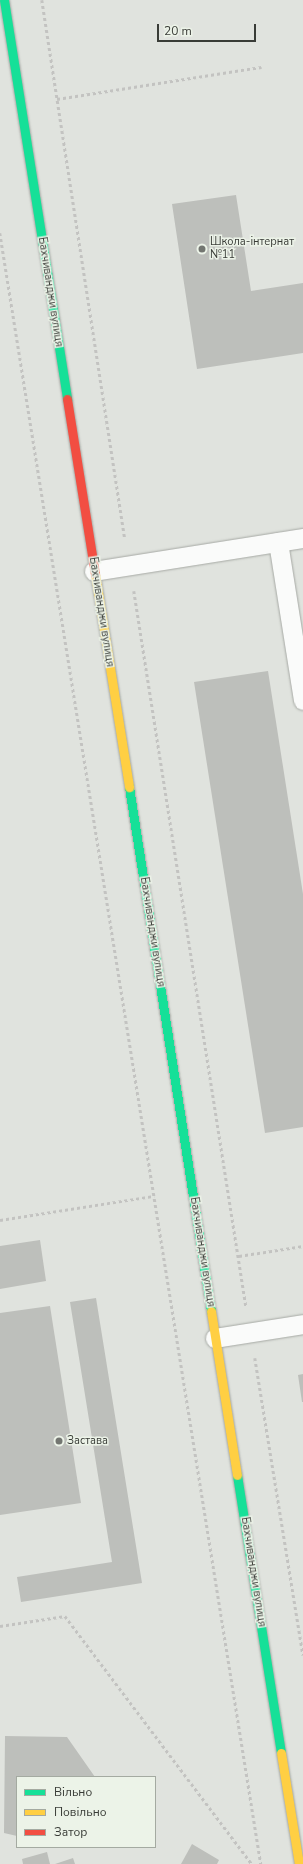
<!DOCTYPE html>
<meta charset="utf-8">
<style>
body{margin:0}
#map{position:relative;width:303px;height:1864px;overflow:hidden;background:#e0e3de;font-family:"Nunito Sans",sans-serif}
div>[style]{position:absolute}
.building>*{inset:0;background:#bdbfbb}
.path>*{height:2.5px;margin-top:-1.25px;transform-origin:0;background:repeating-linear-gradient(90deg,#c3c3c1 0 3px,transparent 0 6px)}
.roads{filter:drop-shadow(0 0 1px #a6a9a4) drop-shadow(0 0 1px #a6a9a4)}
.lane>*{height:19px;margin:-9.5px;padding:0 9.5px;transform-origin:9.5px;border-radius:9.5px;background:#fafbfa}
.fast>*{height:9px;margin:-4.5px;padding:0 4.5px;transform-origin:4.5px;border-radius:4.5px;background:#16e098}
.slow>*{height:9px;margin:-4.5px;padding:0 4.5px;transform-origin:4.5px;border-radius:4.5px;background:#ffcf43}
.jam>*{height:9px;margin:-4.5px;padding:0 4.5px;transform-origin:4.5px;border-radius:4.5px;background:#f24e42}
.dots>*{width:11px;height:11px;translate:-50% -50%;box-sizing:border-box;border:2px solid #ecf3e8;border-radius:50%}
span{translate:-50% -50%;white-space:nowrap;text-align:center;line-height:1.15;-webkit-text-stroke:3px #ecf3e8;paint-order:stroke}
.poi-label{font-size:11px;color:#393c37}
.left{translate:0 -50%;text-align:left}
.street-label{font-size:11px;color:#393c37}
.legend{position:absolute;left:16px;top:1776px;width:140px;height:72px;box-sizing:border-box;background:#ecf3e8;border:1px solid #a4aaa1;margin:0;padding:5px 7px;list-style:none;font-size:12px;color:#393c37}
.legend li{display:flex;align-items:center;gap:8px;height:20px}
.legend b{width:20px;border:1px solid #a4aaa1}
.scale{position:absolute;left:157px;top:24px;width:99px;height:18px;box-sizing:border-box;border:2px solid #393c37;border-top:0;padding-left:5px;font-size:12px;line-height:14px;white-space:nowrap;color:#393c37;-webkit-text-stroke:3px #ecf3e8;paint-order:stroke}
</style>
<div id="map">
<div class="building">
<i style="clip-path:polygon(236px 195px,251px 291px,303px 283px,303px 353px,197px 369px,172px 204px)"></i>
<i style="clip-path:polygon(268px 671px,303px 894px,303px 1127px,265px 1133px,194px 682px)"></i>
<i style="clip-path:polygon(40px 1240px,46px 1281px,0 1289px,0 1246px)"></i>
<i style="clip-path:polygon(96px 1298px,142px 1583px,21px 1602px,17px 1577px,112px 1562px,70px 1302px)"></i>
<i style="clip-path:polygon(50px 1306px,81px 1503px,0 1515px,0 1313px)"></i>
<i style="clip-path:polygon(303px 1374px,303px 1402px,302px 1402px,298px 1375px)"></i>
<i style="clip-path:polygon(5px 1736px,67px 1737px,95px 1777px,17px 1777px,17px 1836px,4px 1833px)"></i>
<i style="clip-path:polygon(192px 1844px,219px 1860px,217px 1864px,181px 1864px)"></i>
<i style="clip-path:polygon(47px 1852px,50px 1864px,23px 1864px,22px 1859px)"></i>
<i style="clip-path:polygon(73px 1858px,75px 1864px,55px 1864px)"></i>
</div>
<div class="path">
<i style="left:42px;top:0;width:545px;rotate:81.25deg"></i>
<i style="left:57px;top:99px;width:207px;rotate:-8.9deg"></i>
<i style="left:0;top:233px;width:1652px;rotate:80.91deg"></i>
<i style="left:134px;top:591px;width:724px;rotate:81.1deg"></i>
<i style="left:0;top:1220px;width:156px;rotate:-8.9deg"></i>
<i style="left:239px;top:1256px;width:65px;rotate:-8.9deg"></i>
<i style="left:255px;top:1358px;width:301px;rotate:80.8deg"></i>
<i style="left:0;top:1626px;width:66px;rotate:-8.7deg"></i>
<i style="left:65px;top:1616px;width:311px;rotate:53deg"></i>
</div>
<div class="roads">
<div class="lane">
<i style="left:278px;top:542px;width:160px;rotate:81deg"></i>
<i style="left:94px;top:571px;width:212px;rotate:-9deg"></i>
<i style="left:215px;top:1338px;width:89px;rotate:-9deg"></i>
</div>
<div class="fast">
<i style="left:4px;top:0;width:404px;rotate:81deg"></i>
<i style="left:129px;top:787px;width:530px;rotate:81.11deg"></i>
<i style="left:237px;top:1475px;width:281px;rotate:81deg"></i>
</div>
<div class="slow">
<i style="left:95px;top:574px;width:216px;rotate:80.9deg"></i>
<i style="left:211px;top:1311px;width:166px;rotate:81deg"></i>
<i style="left:281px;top:1753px;width:112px;rotate:80.8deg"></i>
</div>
<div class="jam">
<i style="left:67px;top:399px;width:177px;rotate:80.9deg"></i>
</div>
</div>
<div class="dots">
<i style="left:202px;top:249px;background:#737671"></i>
<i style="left:59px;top:1441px;background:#737671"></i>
</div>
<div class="poi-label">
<span class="left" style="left:210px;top:249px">Школа-інтернат<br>№11</span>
<span class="left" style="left:67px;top:1441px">Застава</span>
</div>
<div class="street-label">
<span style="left:50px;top:292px;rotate:81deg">Бахчиванджи вулиця</span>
<span style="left:101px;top:612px;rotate:81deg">Бахчиванджи вулиця</span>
<span style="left:152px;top:932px;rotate:81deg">Бахчиванджи вулиця</span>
<span style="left:202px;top:1252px;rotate:81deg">Бахчиванджи вулиця</span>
<span style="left:253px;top:1572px;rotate:81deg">Бахчиванджи вулиця</span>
</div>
<ul class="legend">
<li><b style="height:5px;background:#16e098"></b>Вільно</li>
<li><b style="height:5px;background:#ffcf43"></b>Повільно</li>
<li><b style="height:5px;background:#f24e42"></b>Затор</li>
</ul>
<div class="scale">20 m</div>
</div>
